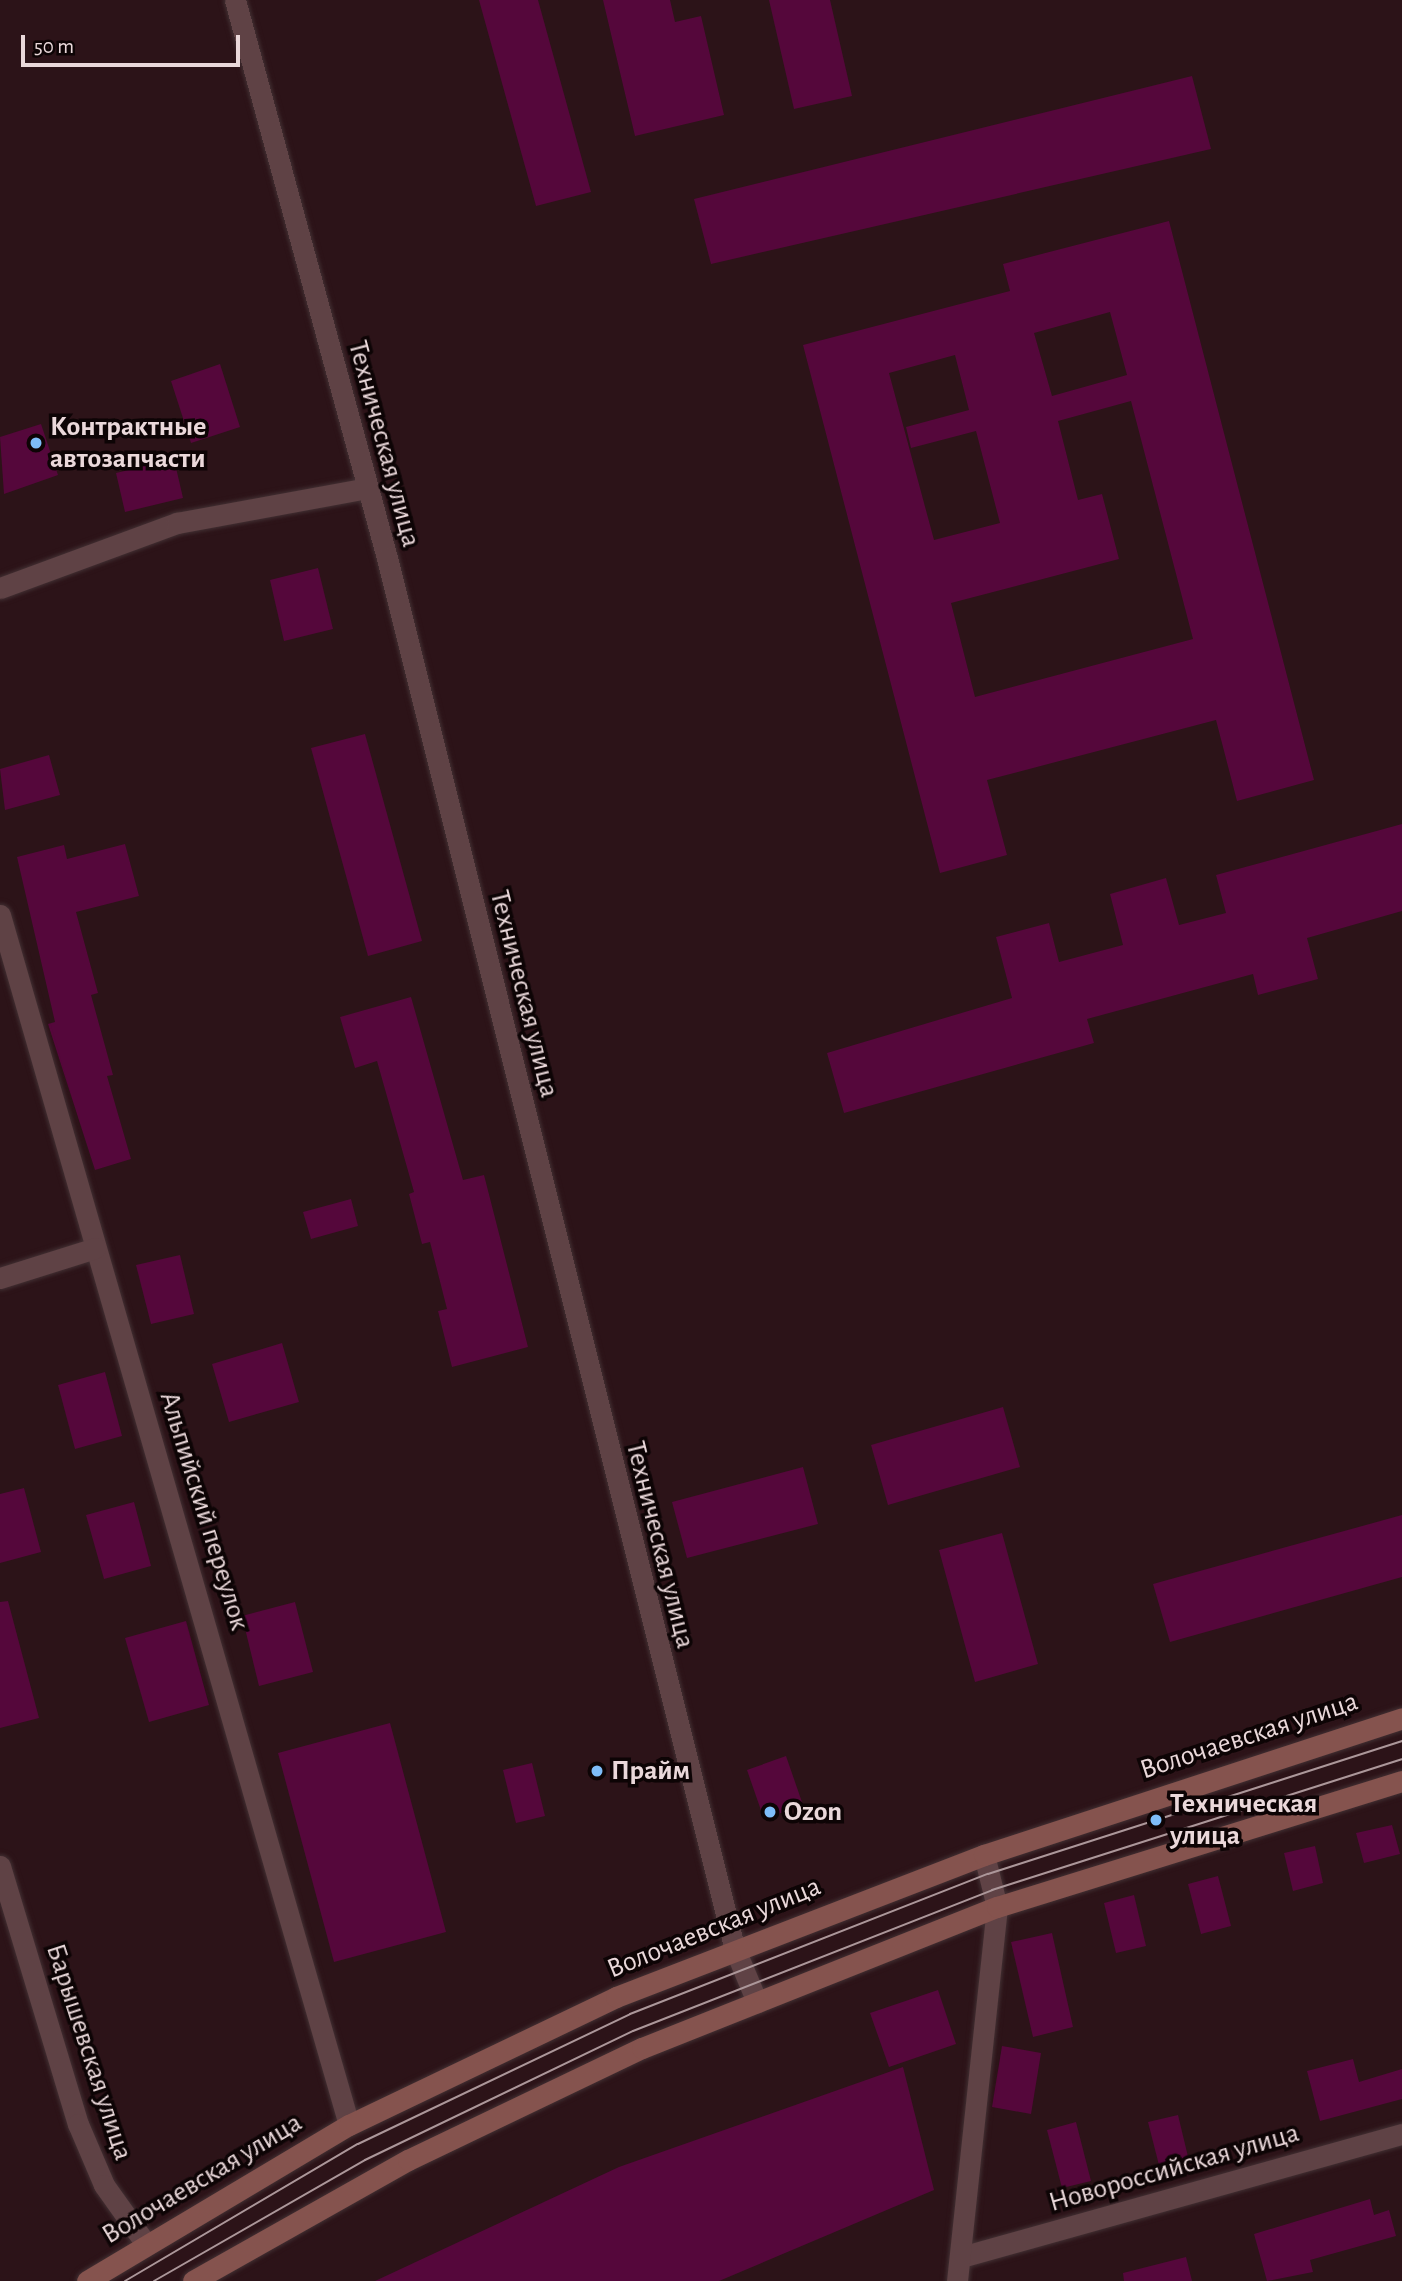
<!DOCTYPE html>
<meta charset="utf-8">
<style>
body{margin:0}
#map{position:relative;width:1402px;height:2281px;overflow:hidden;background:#2c1318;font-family:"Alegreya Sans",sans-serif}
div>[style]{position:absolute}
.building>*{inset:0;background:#55073b}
.roads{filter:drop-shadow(0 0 2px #423033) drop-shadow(0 0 2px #423033)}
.minor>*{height:21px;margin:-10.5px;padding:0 10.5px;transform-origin:10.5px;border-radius:10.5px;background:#5f4245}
.tertiary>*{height:21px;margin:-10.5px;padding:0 10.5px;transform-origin:10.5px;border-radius:10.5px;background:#5f4245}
.secondary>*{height:21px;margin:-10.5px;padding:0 10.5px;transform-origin:10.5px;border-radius:10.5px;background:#85534e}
.tram>*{height:2px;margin:-1px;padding:0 1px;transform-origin:1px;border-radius:1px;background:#ac979a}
.dots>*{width:19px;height:19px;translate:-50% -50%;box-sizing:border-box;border:4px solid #0d0405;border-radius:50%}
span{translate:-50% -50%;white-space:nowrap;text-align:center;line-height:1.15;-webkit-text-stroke:7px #0d0405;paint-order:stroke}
.poi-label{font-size:28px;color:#ead8da;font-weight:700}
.left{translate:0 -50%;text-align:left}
.street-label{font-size:28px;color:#ead8da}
.scale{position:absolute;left:21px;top:35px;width:219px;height:32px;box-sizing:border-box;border:4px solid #ead8da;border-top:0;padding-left:9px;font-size:21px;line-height:24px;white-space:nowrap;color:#ead8da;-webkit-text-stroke:5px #0d0405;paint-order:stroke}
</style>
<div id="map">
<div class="building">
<i style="clip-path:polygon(479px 0,538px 0,591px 192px,536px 206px)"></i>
<i style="clip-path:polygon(603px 0,670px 0,675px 22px,701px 16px,724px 115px,635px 136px)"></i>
<i style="clip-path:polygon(769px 0,830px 0,852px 96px,794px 109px)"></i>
<i style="clip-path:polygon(1192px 76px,1211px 149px,711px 264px,694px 199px)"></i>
<i style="clip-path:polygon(evenodd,1169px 221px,1314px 780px,1237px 801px,1216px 720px,987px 780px,1007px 855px,940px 873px,803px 345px,1010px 291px,1003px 264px,1169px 221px,1110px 312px,1127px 375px,1052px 396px,1034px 333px,1110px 312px,1169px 221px,955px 355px,969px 410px,906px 427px,911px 448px,976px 431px,1000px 523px,934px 540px,889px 373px,955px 355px,1169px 221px,1131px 401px,1193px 639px,975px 697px,951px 603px,1119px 559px,1102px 494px,1078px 500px,1058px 421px,1131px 401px)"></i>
<i style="clip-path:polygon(220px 364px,240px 427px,191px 443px,171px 381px)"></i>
<i style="clip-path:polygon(41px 424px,58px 475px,4px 494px,0 437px)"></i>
<i style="clip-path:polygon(174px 459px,183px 498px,125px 512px,116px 473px)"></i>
<i style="clip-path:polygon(318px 568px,333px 629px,284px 641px,270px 580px)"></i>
<i style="clip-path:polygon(365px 734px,422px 941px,368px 956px,311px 748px)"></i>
<i style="clip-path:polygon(49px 755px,60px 795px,5px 810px,0 769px)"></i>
<i style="clip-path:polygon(1402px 824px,1402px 911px,1307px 938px,1318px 979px,1258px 995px,1253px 974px,1087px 1019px,1094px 1043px,844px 1113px,827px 1053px,1012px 998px,996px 937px,1049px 923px,1059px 962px,1123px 945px,1110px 894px,1166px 878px,1179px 925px,1226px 913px,1216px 875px)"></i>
<i style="clip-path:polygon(125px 844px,139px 896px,76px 912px,98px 993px,91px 995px,113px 1075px,107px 1076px,131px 1159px,95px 1170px,48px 1024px,55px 1022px,17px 857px,64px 845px,67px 859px)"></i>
<i style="clip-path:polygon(411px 997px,463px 1180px,484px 1175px,528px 1347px,452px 1367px,438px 1311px,447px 1309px,430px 1242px,422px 1244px,409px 1194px,414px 1192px,377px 1061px,355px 1068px,340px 1017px)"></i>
<i style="clip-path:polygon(351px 1199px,358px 1226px,311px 1239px,303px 1212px)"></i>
<i style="clip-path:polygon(180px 1255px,194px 1314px,151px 1324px,136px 1265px)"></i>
<i style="clip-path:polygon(282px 1343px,299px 1402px,229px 1422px,212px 1364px)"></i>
<i style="clip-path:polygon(105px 1372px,122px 1436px,75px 1449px,58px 1385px)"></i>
<i style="clip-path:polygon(1003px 1407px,1020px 1467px,888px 1505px,871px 1445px)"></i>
<i style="clip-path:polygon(803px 1467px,818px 1524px,687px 1558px,672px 1502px)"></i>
<i style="clip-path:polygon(24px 1488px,41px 1552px,0 1563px,0 1494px)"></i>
<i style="clip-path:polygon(134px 1502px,151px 1566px,104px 1579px,86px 1515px)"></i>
<i style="clip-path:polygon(1402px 1515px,1402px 1577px,1170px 1642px,1153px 1584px)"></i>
<i style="clip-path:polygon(1002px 1533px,1038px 1664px,975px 1682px,939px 1550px)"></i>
<i style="clip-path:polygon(8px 1601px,39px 1718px,0 1728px,0 1602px)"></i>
<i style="clip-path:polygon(295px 1602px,313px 1672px,259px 1686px,242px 1616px)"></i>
<i style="clip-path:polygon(186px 1621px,209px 1705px,149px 1722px,125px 1638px)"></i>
<i style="clip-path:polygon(390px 1723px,446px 1932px,334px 1962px,278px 1753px)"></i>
<i style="clip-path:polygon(786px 1756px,803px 1805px,764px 1819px,747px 1770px)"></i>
<i style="clip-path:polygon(532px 1763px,545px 1816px,516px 1823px,503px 1770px)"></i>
<i style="clip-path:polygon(1392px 1825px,1400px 1854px,1364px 1863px,1356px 1833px)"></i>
<i style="clip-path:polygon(1315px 1846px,1323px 1883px,1293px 1891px,1284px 1853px)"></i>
<i style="clip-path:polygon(1218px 1876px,1231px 1926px,1201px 1934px,1188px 1884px)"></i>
<i style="clip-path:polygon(1134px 1895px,1146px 1946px,1116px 1953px,1104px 1903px)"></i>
<i style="clip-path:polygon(1052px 1933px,1073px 2027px,1033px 2037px,1011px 1942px)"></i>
<i style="clip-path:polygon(938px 1990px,956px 2044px,889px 2067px,870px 2013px)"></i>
<i style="clip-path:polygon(1002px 2046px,1041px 2053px,1031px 2114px,992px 2107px)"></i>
<i style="clip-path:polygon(1353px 2059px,1359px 2082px,1402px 2069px,1402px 2099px,1320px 2121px,1307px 2071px)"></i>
<i style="clip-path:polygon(903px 2067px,934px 2190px,719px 2281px,375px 2281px,619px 2167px)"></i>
<i style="clip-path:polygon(1178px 2115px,1190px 2165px,1161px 2173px,1148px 2122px)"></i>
<i style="clip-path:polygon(1076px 2122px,1091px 2181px,1062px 2188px,1047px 2130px)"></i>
<i style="clip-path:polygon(1370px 2199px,1374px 2215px,1389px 2210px,1396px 2236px,1310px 2260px,1313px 2272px,1267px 2281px,1254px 2234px)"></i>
<i style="clip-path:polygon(1186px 2257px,1192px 2281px,1124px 2281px,1123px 2273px)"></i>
</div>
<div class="roads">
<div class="minor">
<i style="left:0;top:588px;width:189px;rotate:-20.2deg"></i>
<i style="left:177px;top:523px;width:193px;rotate:-10.4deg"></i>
<i style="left:0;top:915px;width:1259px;rotate:73.91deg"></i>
<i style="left:0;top:1278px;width:100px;rotate:-17.5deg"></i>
<i style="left:0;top:1866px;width:270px;rotate:73.2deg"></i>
<i style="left:78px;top:2124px;width:66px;rotate:66.9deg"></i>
<i style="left:104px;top:2185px;width:72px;rotate:54.6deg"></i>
<i style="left:961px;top:2257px;width:458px;rotate:-15.6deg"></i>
<i style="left:957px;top:2281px;width:376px;rotate:-83.9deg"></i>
<i style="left:997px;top:1907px;width:54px;rotate:-104deg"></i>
</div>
<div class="tertiary">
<i style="left:235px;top:0;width:578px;rotate:74.76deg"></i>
<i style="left:387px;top:558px;width:1432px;rotate:75.97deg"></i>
<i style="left:734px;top:1947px;width:60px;rotate:67.3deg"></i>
</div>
<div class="secondary">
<i style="left:87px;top:2281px;width:305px;rotate:-30.8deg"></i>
<i style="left:349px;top:2125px;width:296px;rotate:-25.6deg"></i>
<i style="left:616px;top:1997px;width:394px;rotate:-21.1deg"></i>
<i style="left:984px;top:1855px;width:440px;rotate:-18.1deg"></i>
<i style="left:193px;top:2281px;width:247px;rotate:-29.4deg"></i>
<i style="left:408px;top:2160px;width:259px;rotate:-25.6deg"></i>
<i style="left:642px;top:2048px;width:382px;rotate:-21.7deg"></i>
<i style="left:997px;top:1907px;width:424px;rotate:-17.3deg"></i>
</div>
</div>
<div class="tram">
<i style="left:125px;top:2281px;width:270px;rotate:-30.5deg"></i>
<i style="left:358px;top:2144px;width:301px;rotate:-25.5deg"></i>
<i style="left:630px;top:2014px;width:384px;rotate:-21.4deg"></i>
<i style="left:988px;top:1874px;width:435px;rotate:-17.8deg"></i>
<i style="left:154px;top:2281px;width:243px;rotate:-29.8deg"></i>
<i style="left:365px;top:2160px;width:297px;rotate:-25.7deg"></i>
<i style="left:633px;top:2031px;width:386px;rotate:-21.4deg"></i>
<i style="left:992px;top:1890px;width:430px;rotate:-17.7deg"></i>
</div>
<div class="dots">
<i style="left:36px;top:443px;background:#7ebdf9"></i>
<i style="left:597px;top:1771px;background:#7ebdf9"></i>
<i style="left:770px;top:1812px;background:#7ebdf9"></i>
<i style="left:1156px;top:1820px;background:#7ebdf9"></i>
</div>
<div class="poi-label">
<span class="left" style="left:50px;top:443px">Контрактные<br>автозапчасти</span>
<span class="left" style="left:611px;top:1771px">Прайм</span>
<span class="left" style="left:1170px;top:1820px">Техническая<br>улица</span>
<span class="left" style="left:784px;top:1812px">Ozon</span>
</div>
<div class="street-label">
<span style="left:384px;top:444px;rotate:75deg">Техническая улица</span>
<span style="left:524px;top:994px;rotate:76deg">Техническая улица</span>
<span style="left:204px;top:1511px;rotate:73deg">Альпийский переулок</span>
<span style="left:660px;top:1545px;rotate:76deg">Техническая улица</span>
<span style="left:1249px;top:1736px;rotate:-18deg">Волочаевская улица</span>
<span style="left:714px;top:1928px;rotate:-22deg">Волочаевская улица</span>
<span style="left:89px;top:2052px;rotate:72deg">Барышевская улица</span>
<span style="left:1174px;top:2168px;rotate:-16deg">Новороссийская улица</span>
<span style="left:202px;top:2179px;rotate:-31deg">Волочаевская улица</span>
</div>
<div class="scale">50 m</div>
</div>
